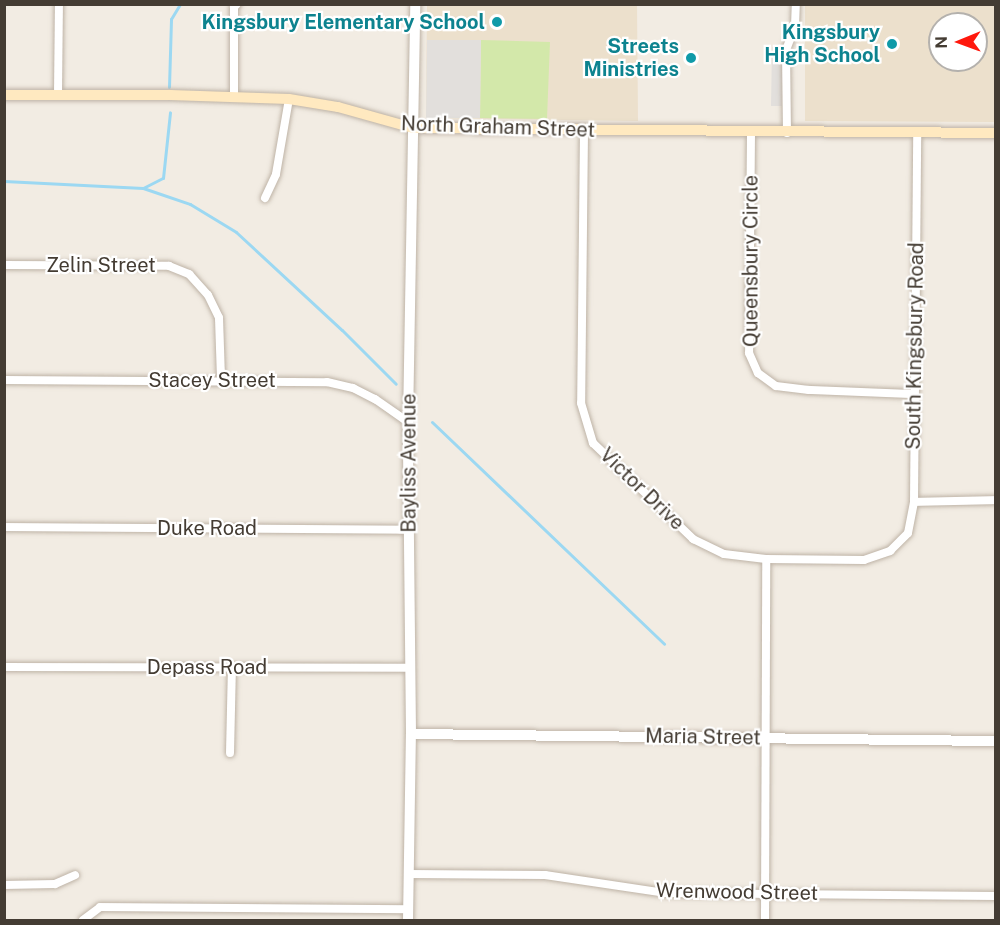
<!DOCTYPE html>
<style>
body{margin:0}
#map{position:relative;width:1000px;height:925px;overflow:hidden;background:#f2ece3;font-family:"Public Sans",sans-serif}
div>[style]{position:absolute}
.education>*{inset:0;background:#ece0cc}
.green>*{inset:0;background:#d3e8aa}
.parking>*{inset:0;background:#e2dfdc}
.stream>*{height:3px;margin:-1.5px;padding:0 1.5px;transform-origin:1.5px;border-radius:1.5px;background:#9cd8f2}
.roads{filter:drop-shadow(0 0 2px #beb3a6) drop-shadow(0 0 2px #beb3a6)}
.minor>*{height:8px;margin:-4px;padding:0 4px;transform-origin:4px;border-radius:4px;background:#fff}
.tertiary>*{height:10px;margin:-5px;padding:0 5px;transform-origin:5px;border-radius:5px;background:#fff}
.secondary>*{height:10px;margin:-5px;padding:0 5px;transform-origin:5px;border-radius:5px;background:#ffe9c0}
.dots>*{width:16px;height:16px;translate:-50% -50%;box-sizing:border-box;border:3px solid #fff;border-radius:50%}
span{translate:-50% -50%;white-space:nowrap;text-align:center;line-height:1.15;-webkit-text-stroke:4.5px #fff;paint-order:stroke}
.culture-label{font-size:20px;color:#0d838f;font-weight:700}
.right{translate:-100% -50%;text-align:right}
.street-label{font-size:20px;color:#443c33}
.frame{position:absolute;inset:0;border:6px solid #443c33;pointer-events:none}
.north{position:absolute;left:928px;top:12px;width:60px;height:60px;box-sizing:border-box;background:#fff;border:2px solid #b4b1ad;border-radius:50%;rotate:269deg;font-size:16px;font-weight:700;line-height:24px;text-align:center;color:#443c33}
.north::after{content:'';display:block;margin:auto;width:21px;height:27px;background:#ff180d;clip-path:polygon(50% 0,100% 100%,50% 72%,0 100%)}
</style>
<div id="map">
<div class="education">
<i style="clip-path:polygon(427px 5px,637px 5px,638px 121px,426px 118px)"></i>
<i style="clip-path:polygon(evenodd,805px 5px,995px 5px,995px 122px,805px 121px,805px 5px,940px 24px,976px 24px,976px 60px,940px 60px,940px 24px)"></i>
</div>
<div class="green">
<i style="clip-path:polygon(481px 40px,550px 42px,547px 119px,480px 118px)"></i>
</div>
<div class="parking">
<i style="clip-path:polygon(427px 40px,481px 40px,480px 118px,426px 118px)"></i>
<i style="clip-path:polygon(782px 46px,782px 106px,771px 106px,772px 47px)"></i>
</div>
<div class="stream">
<i style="left:169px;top:87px;width:68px;rotate:-88.3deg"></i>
<i style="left:171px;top:19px;width:17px;rotate:-59deg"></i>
<i style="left:4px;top:181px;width:139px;rotate:2.9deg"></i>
<i style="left:143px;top:188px;width:22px;rotate:-27deg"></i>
<i style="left:163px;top:178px;width:66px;rotate:-83.9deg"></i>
<i style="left:143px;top:188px;width:50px;rotate:18.8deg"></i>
<i style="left:190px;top:204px;width:54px;rotate:31.3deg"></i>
<i style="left:236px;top:232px;width:144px;rotate:42.8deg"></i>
<i style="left:342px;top:330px;width:76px;rotate:45deg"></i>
<i style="left:432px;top:422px;width:321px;rotate:43.7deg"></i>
</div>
<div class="roads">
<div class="minor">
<i style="left:58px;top:94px;width:90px;rotate:-89.4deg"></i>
<i style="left:234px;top:96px;width:89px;rotate:-90deg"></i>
<i style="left:234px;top:7px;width:4px;rotate:-45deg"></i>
<i style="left:584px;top:131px;width:272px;rotate:90.6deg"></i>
<i style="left:581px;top:403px;width:42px;rotate:73.3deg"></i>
<i style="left:593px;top:443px;width:139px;rotate:43.8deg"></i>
<i style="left:693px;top:539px;width:34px;rotate:26deg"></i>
<i style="left:724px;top:554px;width:42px;rotate:6.8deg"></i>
<i style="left:766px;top:559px;width:98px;rotate:0.6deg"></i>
<i style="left:864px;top:560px;width:28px;rotate:-19deg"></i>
<i style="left:890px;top:551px;width:25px;rotate:-45deg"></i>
<i style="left:908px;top:533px;width:32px;rotate:-79deg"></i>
<i style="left:914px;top:502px;width:369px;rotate:-89.5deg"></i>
<i style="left:751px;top:133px;width:220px;rotate:90.5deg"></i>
<i style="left:749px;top:353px;width:22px;rotate:66deg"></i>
<i style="left:758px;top:373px;width:22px;rotate:36deg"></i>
<i style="left:776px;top:386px;width:33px;rotate:7deg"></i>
<i style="left:809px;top:390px;width:104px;rotate:2.2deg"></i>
<i style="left:787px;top:133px;width:83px;rotate:-90.7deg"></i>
<i style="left:786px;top:50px;width:25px;rotate:-69deg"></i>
<i style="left:795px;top:27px;width:23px;rotate:-88deg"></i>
<i style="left:265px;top:198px;width:26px;rotate:-65deg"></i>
<i style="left:276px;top:174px;width:76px;rotate:-80.2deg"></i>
<i style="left:4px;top:265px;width:165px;rotate:0.3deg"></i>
<i style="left:169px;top:266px;width:22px;rotate:22deg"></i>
<i style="left:189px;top:274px;width:28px;rotate:48deg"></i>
<i style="left:208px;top:295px;width:25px;rotate:64deg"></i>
<i style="left:219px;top:318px;width:61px;rotate:88.1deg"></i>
<i style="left:4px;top:380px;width:323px;rotate:0.4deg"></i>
<i style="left:327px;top:382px;width:27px;rotate:13deg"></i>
<i style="left:353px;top:388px;width:25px;rotate:27deg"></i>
<i style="left:375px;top:399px;width:40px;rotate:34.9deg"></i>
<i style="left:914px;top:502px;width:82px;rotate:-1.4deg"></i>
<i style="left:4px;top:527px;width:405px;rotate:0.4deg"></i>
<i style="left:4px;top:667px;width:405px;rotate:0.1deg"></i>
<i style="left:230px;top:753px;width:86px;rotate:-88.7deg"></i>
<i style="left:408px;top:874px;width:137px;rotate:0.4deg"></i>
<i style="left:545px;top:875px;width:121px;rotate:8.5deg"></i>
<i style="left:665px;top:893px;width:331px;rotate:0.5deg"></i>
<i style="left:4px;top:885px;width:51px;rotate:-1.1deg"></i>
<i style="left:55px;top:884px;width:22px;rotate:-24deg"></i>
<i style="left:83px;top:920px;width:21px;rotate:-37deg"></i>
<i style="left:100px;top:907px;width:307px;rotate:0.4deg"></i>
<i style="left:765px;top:920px;width:361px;rotate:-89.8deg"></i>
</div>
<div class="tertiary">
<i style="left:411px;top:734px;width:585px;rotate:0.69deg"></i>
<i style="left:408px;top:920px;width:186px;rotate:-89.1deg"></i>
<i style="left:411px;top:734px;width:312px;rotate:-90.6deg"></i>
<i style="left:408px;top:422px;width:418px;rotate:-89deg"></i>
</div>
<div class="secondary">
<i style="left:4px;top:95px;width:166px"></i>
<i style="left:170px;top:95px;width:119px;rotate:1.9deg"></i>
<i style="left:289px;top:99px;width:50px;rotate:9.3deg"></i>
<i style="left:338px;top:107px;width:78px;rotate:15.6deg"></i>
<i style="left:413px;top:128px;width:583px;rotate:0.49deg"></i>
</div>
</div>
<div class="dots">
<i style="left:497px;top:22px;background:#0f9aa8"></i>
<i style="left:892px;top:44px;background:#0f9aa8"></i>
<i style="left:691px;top:58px;background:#0f9aa8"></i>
</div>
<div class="culture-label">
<span class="right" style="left:485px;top:22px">Kingsbury Elementary School</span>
<span class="right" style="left:880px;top:44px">Kingsbury<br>High School</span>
<span class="right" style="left:679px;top:58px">Streets<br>Ministries</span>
</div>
<div class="street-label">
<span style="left:498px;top:127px;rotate:2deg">North Graham Street</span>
<span style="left:751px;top:261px;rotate:-90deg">Queensbury Circle</span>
<span style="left:101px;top:265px">Zelin Street</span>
<span style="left:915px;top:346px;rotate:-89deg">South Kingsbury Road</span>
<span style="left:212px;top:380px">Stacey Street</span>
<span style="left:409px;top:463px;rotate:-90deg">Bayliss Avenue</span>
<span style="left:642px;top:489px;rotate:44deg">Victor Drive</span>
<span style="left:207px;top:528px">Duke Road</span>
<span style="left:207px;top:667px">Depass Road</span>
<span style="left:703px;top:737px;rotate:1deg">Maria Street</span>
<span style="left:737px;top:892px;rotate:1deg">Wrenwood Street</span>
</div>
<div class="frame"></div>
<div class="north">N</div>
</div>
